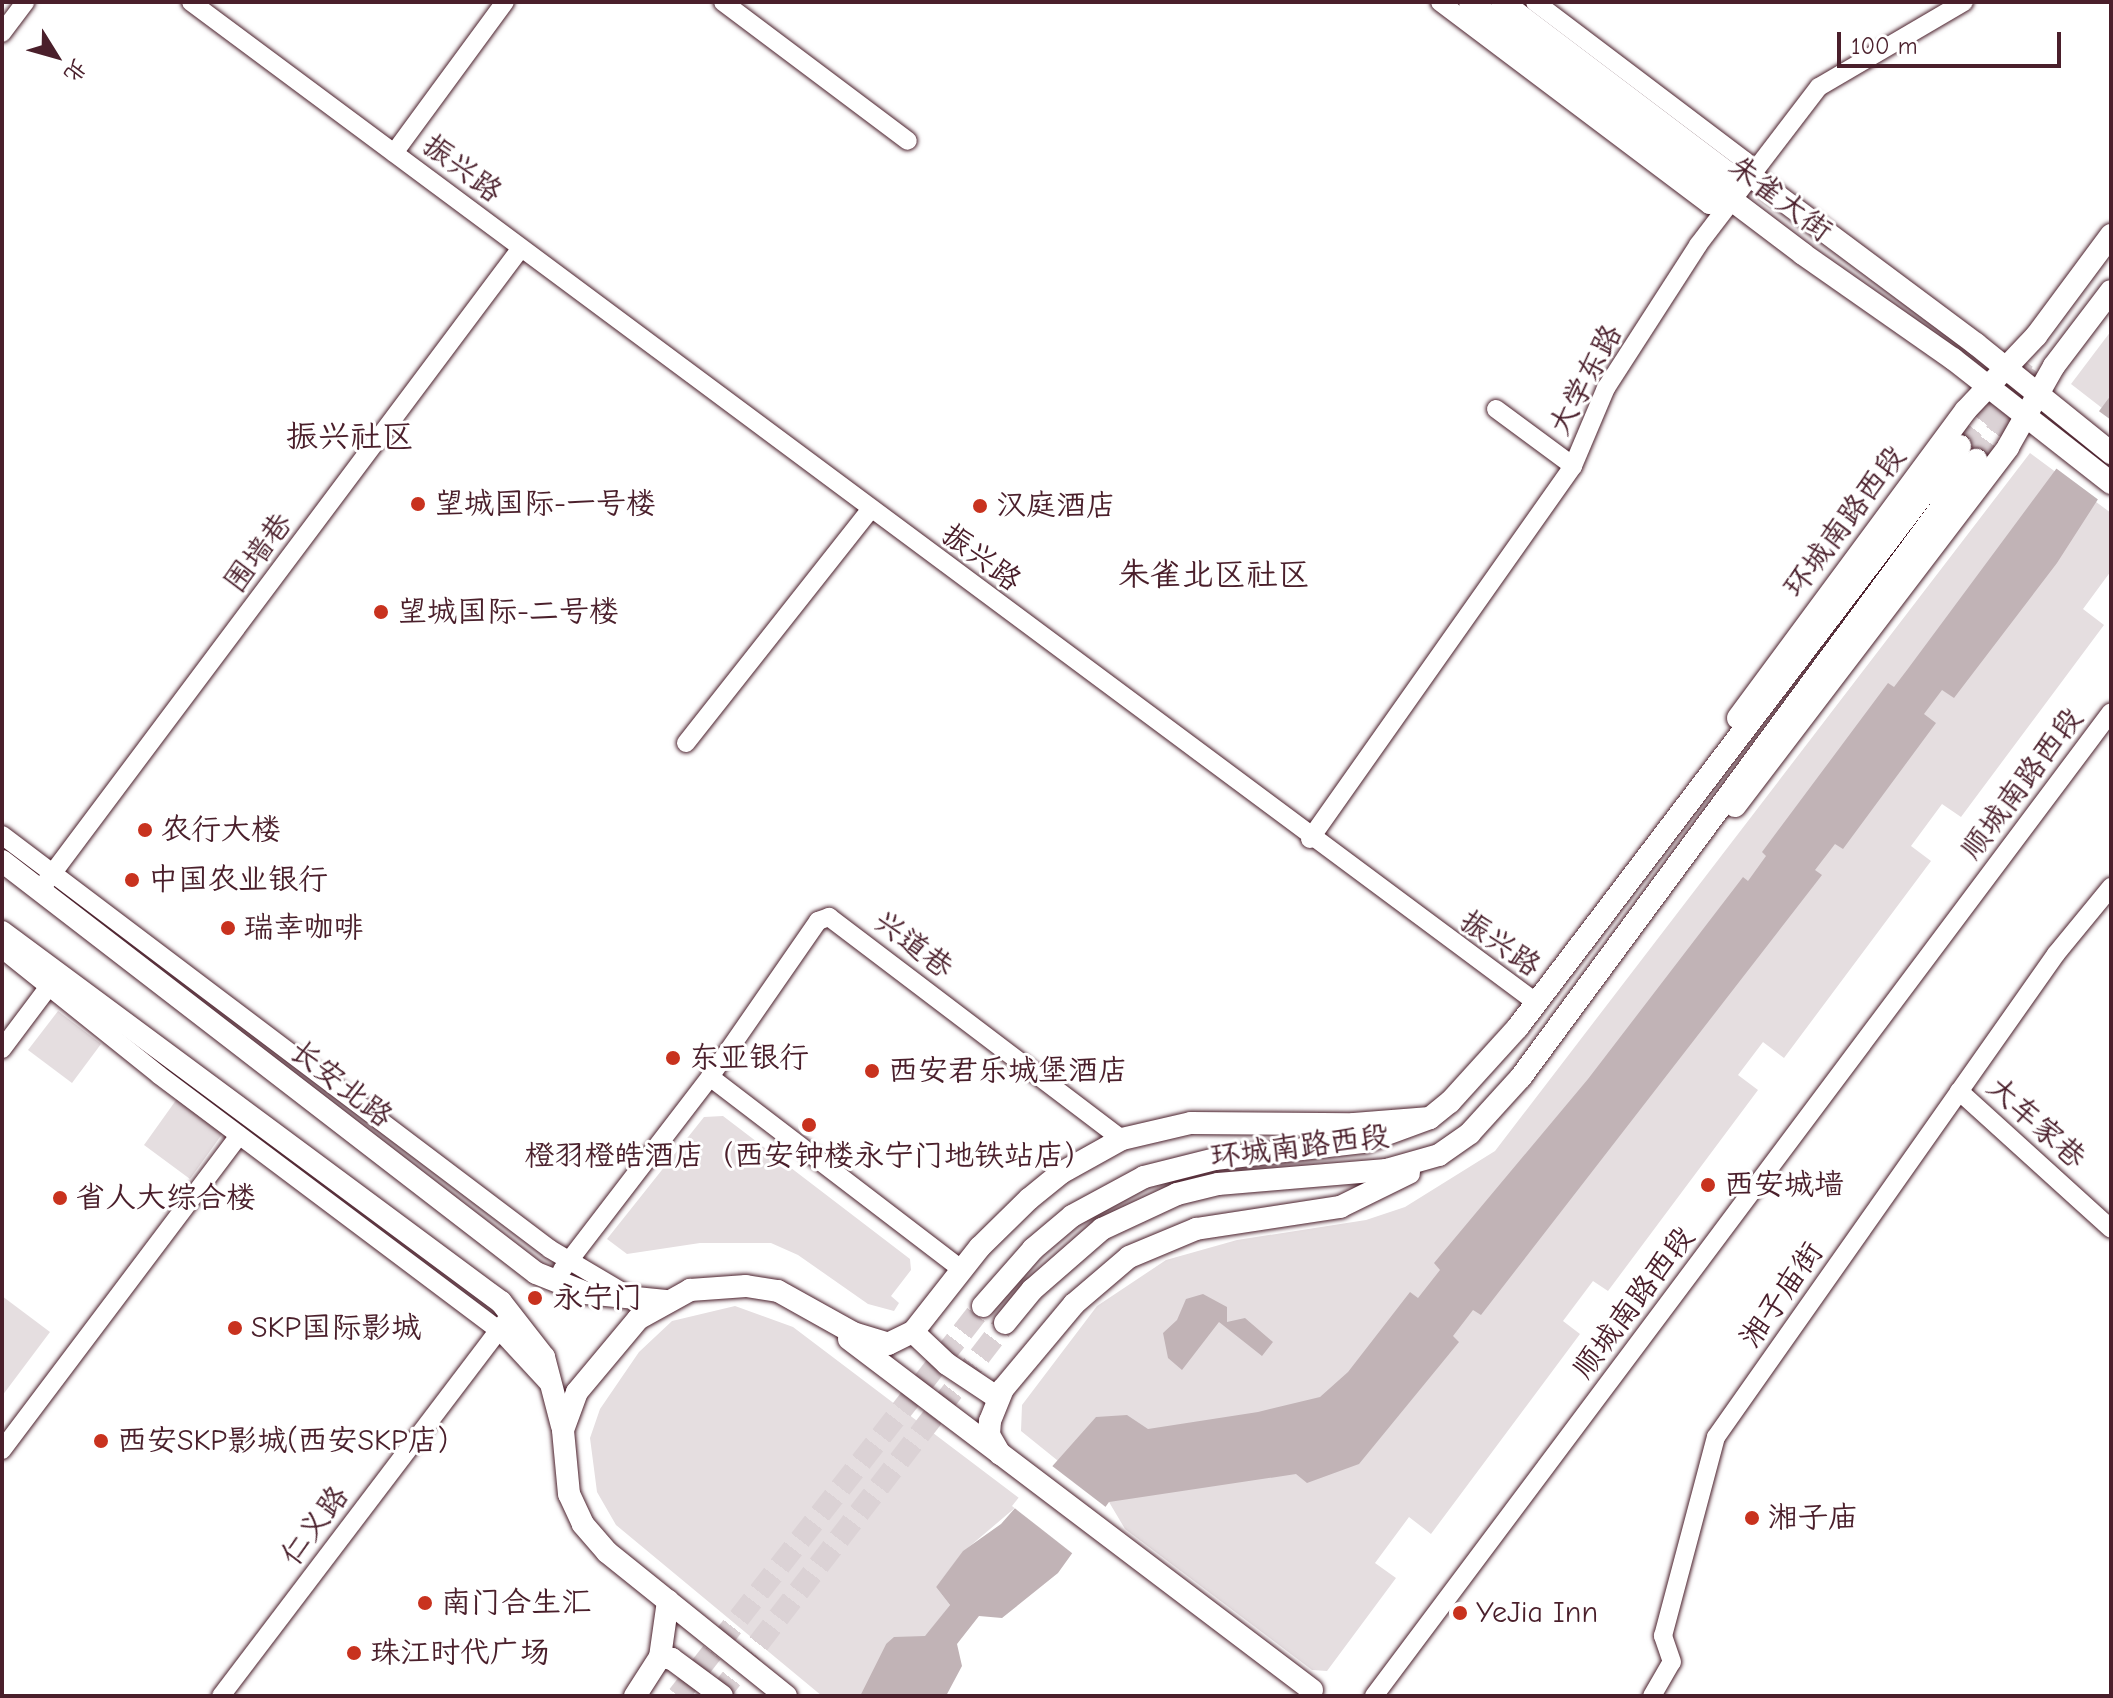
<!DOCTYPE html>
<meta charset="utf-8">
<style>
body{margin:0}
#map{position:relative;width:2113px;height:1698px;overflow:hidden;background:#fff;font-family:"Comic Neue","LXGW WenKai TC",sans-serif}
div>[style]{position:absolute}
.green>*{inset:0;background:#e5dee0}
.water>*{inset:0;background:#c1b3b6}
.pier>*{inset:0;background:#fff}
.major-tunnel>*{height:22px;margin-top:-11px;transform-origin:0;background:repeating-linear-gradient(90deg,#dbd2d5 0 22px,transparent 0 33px)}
.roads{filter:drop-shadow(0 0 2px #4a1f2b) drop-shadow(0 0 2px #4a1f2b)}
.minor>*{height:18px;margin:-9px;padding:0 9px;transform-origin:9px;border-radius:9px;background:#fff}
.major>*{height:22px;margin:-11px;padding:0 11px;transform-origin:11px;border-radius:11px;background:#fff}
.dots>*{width:22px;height:22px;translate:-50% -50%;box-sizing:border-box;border:4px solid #fff;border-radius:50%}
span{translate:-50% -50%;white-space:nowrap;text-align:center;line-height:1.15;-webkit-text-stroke:6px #fff;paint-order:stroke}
.street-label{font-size:30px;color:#4a1f2b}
.poi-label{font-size:30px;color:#4a1f2b}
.left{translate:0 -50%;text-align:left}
.neighbourhood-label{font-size:32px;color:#4a1f2b}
.frame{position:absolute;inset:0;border:4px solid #4a1f2b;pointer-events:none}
.north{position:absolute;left:16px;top:16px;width:80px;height:80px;-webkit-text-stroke:6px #fff;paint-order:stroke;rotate:127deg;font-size:22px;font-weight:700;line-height:32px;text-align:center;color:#4a1f2b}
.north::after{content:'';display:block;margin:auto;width:28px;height:36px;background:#4a1f2b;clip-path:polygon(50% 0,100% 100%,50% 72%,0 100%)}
.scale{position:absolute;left:1837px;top:32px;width:224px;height:36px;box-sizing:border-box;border:4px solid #4a1f2b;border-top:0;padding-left:10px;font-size:24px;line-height:28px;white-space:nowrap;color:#4a1f2b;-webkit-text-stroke:6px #fff;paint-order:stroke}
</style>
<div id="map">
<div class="green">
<i style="clip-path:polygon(2111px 331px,2111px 415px,2071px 384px)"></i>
<i style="clip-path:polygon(2030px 453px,2111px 513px,2111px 571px,2083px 609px,2104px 625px,1961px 817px,1942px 804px,1911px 846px,1931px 861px,1784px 1058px,1763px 1042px,1738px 1075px,1758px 1090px,1608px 1291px,1593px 1281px,1563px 1321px,1580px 1334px,1431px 1534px,1409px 1517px,1375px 1563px,1396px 1578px,1327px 1671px,1312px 1670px,1125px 1529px,1109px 1502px,1021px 1431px,1022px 1405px,1097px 1306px,1166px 1260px,1237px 1240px,1366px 1220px,1405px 1207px,1495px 1151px)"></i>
<i style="clip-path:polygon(58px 1011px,101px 1044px,72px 1083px,28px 1050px)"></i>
<i style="clip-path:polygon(179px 1096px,225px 1130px,190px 1179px,144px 1145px)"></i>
<i style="clip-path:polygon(723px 1116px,910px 1259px,911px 1270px,891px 1296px,899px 1303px,894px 1311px,868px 1304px,798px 1255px,771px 1243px,700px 1243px,627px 1254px,607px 1239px,704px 1117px)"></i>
<i style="clip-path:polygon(2px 1296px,50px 1332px,2px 1396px)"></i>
<i style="clip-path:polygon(735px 1306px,793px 1327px,1023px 1501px,963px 1552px,936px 1587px,950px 1605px,925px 1637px,886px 1644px,860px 1696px,822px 1696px,616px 1525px,597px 1492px,590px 1438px,600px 1409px,639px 1352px,672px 1321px)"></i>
</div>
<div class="water">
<i style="clip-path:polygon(2111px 395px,2111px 479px,2057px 563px,1954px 698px,1942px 690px,1924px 714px,1936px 723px,1843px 849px,1835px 844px,1815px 870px,1822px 875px,1481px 1315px,1473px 1310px,1453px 1336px,1459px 1342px,1359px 1464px,1307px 1483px,1296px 1474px,1109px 1502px,1058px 1573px,1002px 1618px,979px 1616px,957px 1644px,962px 1666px,946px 1696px,860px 1696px,886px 1644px,894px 1637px,925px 1636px,950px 1605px,936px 1587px,963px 1551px,1001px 1524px,1096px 1417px,1127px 1415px,1148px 1429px,1258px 1412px,1320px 1397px,1348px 1372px,1410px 1292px,1418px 1298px,1440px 1270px,1434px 1263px,1588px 1079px,1743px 877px,1748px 881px,1766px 856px,1762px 852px,1888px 683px,1894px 687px,1907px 670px)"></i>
<i style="clip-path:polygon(1203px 1294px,1227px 1307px,1227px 1322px,1245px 1318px,1273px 1342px,1262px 1356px,1219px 1322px,1182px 1370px,1168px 1358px,1163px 1333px,1177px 1320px,1186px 1299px)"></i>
</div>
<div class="pier">
<i style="clip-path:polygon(2096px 409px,2111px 420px,2111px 486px,2100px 501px,2053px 466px)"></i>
<i style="clip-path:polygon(1047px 1462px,1107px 1508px,1077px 1557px,1012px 1506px)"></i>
</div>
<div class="major-tunnel">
<i style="left:1960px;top:446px;width:107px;rotate:-53.3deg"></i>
<i style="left:1976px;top:460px;width:107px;rotate:-54.5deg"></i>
<i style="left:678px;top:1696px;width:495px;rotate:-52deg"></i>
<i style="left:718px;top:1696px;width:471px;rotate:-52.4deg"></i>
</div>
<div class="roads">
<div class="minor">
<i style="left:191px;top:2px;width:1677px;rotate:36.64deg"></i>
<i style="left:723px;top:2px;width:231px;rotate:36.9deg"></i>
<i style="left:1440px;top:2px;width:337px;rotate:37deg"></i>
<i style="left:1709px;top:205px;width:24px;rotate:-12deg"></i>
<i style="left:1535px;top:2px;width:263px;rotate:37.1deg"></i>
<i style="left:1745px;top:161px;width:17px;rotate:66deg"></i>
<i style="left:2px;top:33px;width:39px;rotate:-53deg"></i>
<i style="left:394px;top:153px;width:187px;rotate:-53.7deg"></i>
<i style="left:1496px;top:409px;width:96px;rotate:36.5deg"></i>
<i style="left:686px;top:743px;width:297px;rotate:-51.7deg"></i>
<i style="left:2px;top:835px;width:687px;rotate:37.07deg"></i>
<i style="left:550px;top:1249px;width:88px;rotate:30.6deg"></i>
<i style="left:1310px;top:839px;width:456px;rotate:-54.8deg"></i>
<i style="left:1573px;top:466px;width:85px;rotate:-67.1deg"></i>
<i style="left:1606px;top:388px;width:170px;rotate:-57.2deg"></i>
<i style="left:1698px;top:245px;width:199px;rotate:-52.6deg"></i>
<i style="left:1819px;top:87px;width:168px;rotate:-30.4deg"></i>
<i style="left:40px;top:890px;width:802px;rotate:-53.16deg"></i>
<i style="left:2px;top:949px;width:201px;rotate:38.7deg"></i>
<i style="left:159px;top:1075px;width:425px;rotate:36.9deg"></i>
<i style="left:499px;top:1330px;width:75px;rotate:47.2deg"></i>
<i style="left:2px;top:1049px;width:90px;rotate:-53.1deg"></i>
<i style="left:710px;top:1077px;width:190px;rotate:-55.3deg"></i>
<i style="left:818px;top:921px;width:12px;rotate:-20deg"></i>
<i style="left:829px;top:917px;width:368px;rotate:37.2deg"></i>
<i style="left:1959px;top:1091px;width:205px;rotate:42.2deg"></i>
<i style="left:562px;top:1270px;width:243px;rotate:-52.5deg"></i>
<i style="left:710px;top:1077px;width:317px;rotate:37.4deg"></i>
<i style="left:2px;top:1450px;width:394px;rotate:-53deg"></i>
<i style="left:221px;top:1696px;width:470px;rotate:-52.8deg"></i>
<i style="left:1374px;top:1696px;width:1229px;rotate:-53.17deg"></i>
<i style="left:1652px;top:1696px;width:39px;rotate:-60deg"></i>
<i style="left:1672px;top:1662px;width:28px;rotate:-109deg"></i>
<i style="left:1663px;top:1636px;width:206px;rotate:-75.1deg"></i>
<i style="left:1716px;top:1437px;width:591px;rotate:-54.86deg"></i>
<i style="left:2056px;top:954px;width:87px;rotate:-50.6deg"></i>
</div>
<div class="major">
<i style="left:1470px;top:2px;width:418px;rotate:37.1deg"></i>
<i style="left:1803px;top:254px;width:183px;rotate:35deg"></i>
<i style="left:1953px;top:359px;width:201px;rotate:38.1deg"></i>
<i style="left:1502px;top:2px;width:290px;rotate:37.1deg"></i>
<i style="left:1733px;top:177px;width:19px"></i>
<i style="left:1752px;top:177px;width:279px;rotate:36.7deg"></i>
<i style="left:1976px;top:344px;width:174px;rotate:38.9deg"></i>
<i style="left:1738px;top:718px;width:383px;rotate:-53.5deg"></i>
<i style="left:1966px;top:410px;width:102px;rotate:-46.6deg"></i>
<i style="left:2036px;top:336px;width:126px;rotate:-53.4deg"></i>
<i style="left:1735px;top:806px;width:451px;rotate:-52.7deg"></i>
<i style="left:2008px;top:447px;width:93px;rotate:-60.4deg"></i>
<i style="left:2054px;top:366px;width:94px;rotate:-52.8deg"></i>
<i style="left:2px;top:861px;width:674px;rotate:37.65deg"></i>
<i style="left:536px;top:1273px;width:54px;rotate:21.8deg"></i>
<i style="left:586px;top:1293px;width:80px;rotate:5.7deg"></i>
<i style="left:2px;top:932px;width:621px;rotate:36.56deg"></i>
<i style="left:501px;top:1302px;width:70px;rotate:52deg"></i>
<i style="left:544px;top:1357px;width:71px;rotate:75.4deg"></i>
<i style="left:983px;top:1306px;width:76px;rotate:-48.7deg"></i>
<i style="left:1033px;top:1249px;width:51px;rotate:-40.2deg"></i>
<i style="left:1072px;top:1216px;width:82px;rotate:-28.4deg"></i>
<i style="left:1144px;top:1177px;width:73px;rotate:-14.2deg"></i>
<i style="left:1215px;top:1159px;width:151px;rotate:-6.5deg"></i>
<i style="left:1365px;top:1142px;width:69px;rotate:-20.3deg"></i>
<i style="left:1430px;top:1118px;width:26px;rotate:-39deg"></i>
<i style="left:1450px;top:1102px;width:101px;rotate:-47.8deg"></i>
<i style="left:1518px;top:1027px;width:730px;rotate:-52.74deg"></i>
<i style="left:1005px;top:1323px;width:43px;rotate:-50.7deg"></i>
<i style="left:1032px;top:1290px;width:93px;rotate:-41.1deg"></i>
<i style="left:1102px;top:1229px;width:83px;rotate:-25deg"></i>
<i style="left:1177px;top:1194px;width:42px;rotate:-13.7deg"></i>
<i style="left:1218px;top:1184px;width:169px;rotate:-4.8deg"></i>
<i style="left:1386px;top:1170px;width:55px;rotate:-15.8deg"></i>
<i style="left:1439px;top:1155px;width:38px;rotate:-35deg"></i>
<i style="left:1470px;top:1133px;width:76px;rotate:-47.7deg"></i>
<i style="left:1521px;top:1077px;width:767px;rotate:-53.59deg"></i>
<i style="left:913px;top:1332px;width:47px;rotate:43.3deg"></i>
<i style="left:947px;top:1364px;width:61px;rotate:33.7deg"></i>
<i style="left:849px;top:1339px;width:581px;rotate:37.17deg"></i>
<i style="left:1000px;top:1454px;width:22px;rotate:-120deg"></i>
<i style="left:989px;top:1435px;width:14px;rotate:-86deg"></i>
<i style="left:990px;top:1421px;width:35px;rotate:-68deg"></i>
<i style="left:1003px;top:1389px;width:111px;rotate:-50.1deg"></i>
<i style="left:1074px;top:1304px;width:72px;rotate:-40.5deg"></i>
<i style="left:1129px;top:1257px;width:73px;rotate:-22.7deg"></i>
<i style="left:1196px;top:1229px;width:146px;rotate:-8.7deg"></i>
<i style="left:1340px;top:1207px;width:77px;rotate:-26.2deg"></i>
<i style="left:660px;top:1657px;width:12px;rotate:9deg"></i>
<i style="left:672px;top:1659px;width:62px;rotate:36.5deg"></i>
<i style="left:635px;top:1696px;width:46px;rotate:-57.3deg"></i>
<i style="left:660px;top:1657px;width:57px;rotate:-81.9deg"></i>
<i style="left:786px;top:1696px;width:230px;rotate:-141.2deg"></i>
<i style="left:607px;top:1552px;width:37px;rotate:-131deg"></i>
<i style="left:583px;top:1524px;width:33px;rotate:-115deg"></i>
<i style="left:569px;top:1494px;width:64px;rotate:-95.4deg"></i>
<i style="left:563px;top:1430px;width:40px;rotate:-69.8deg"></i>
<i style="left:577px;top:1392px;width:95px;rotate:-50.1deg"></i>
<i style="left:638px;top:1319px;width:60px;rotate:-29.1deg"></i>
<i style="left:690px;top:1290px;width:56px;rotate:-4.1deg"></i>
<i style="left:746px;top:1286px;width:32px;rotate:9deg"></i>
<i style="left:778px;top:1291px;width:86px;rotate:29.2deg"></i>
<i style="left:853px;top:1333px;width:37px;rotate:17deg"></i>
<i style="left:888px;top:1344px;width:28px;rotate:-26deg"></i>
<i style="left:913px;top:1332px;width:108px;rotate:-51.8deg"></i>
<i style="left:980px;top:1247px;width:69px;rotate:-44.4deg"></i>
<i style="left:1029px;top:1199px;width:41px;rotate:-39.1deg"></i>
<i style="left:1061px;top:1173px;width:70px;rotate:-29.1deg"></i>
<i style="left:1122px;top:1139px;width:71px;rotate:-13.1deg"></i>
<i style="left:1191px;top:1123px;width:163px;rotate:0.4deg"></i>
<i style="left:1354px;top:1124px;width:76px;rotate:-4.5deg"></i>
</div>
</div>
<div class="dots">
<i style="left:418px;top:504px;background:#c8321e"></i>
<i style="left:980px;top:506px;background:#c8321e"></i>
<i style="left:381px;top:612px;background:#c8321e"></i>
<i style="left:145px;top:830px;background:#c8321e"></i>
<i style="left:132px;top:880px;background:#c8321e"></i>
<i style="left:228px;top:928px;background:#c8321e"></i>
<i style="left:673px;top:1058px;background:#c8321e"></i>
<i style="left:872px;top:1071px;background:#c8321e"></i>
<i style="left:809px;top:1125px;background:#c8321e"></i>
<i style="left:1708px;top:1185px;background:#c8321e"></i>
<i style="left:60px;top:1198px;background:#c8321e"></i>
<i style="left:535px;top:1298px;background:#c8321e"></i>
<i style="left:235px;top:1328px;background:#c8321e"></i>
<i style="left:101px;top:1441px;background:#c8321e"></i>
<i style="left:1752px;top:1518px;background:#c8321e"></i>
<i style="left:425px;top:1603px;background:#c8321e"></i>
<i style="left:1460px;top:1613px;background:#c8321e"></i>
<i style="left:354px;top:1653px;background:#c8321e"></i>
</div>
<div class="street-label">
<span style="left:462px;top:169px;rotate:37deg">振兴路</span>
<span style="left:1780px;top:199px;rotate:37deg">朱雀大街</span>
<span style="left:1586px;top:380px;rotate:-62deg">大学东路</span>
<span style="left:1845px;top:522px;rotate:-53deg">环城南路西段</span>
<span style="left:259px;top:553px;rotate:-53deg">围墙巷</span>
<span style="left:981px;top:558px;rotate:37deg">振兴路</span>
<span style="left:2022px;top:784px;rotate:-53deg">顺城南路西段</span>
<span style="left:1500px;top:944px;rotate:35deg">振兴路</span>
<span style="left:913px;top:945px;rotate:37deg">兴道巷</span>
<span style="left:341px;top:1084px;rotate:38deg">长安北路</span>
<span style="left:2036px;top:1123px;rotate:42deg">大车家巷</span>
<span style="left:1300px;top:1147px;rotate:-7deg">环城南路西段</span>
<span style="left:1782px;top:1295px;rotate:-55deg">湘子庙街</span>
<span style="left:1634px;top:1303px;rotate:-53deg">顺城南路西段</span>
<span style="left:315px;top:1526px;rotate:-53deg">仁义路</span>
</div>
<div class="poi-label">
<span class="left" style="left:434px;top:504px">望城国际-一号楼</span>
<span class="left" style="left:996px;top:506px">汉庭酒店</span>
<span class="left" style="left:397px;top:612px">望城国际-二号楼</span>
<span class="left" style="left:161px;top:830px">农行大楼</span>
<span class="left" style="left:148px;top:880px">中国农业银行</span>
<span class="left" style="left:244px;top:928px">瑞幸咖啡</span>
<span class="left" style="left:689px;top:1058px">东亚银行</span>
<span class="left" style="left:888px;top:1071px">西安君乐城堡酒店</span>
<span style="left:809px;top:1156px">橙羽橙皓酒店（西安钟楼永宁门地铁站店）</span>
<span class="left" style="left:1724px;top:1185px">西安城墙</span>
<span class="left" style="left:76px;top:1198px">省人大综合楼</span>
<span class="left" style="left:553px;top:1298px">永宁门</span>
<span class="left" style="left:251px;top:1328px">SKP国际影城</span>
<span class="left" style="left:117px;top:1441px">西安SKP影城(西安SKP店)</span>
<span class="left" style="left:1768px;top:1518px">湘子庙</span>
<span class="left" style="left:441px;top:1603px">南门合生汇</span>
<span class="left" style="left:1476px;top:1613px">YeJia Inn</span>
<span class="left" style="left:370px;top:1653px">珠江时代广场</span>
</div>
<div class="neighbourhood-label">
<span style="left:350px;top:437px">振兴社区</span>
<span style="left:1214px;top:575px">朱雀北区社区</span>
</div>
<div class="frame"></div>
<div class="north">北</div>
<div class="scale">100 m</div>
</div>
